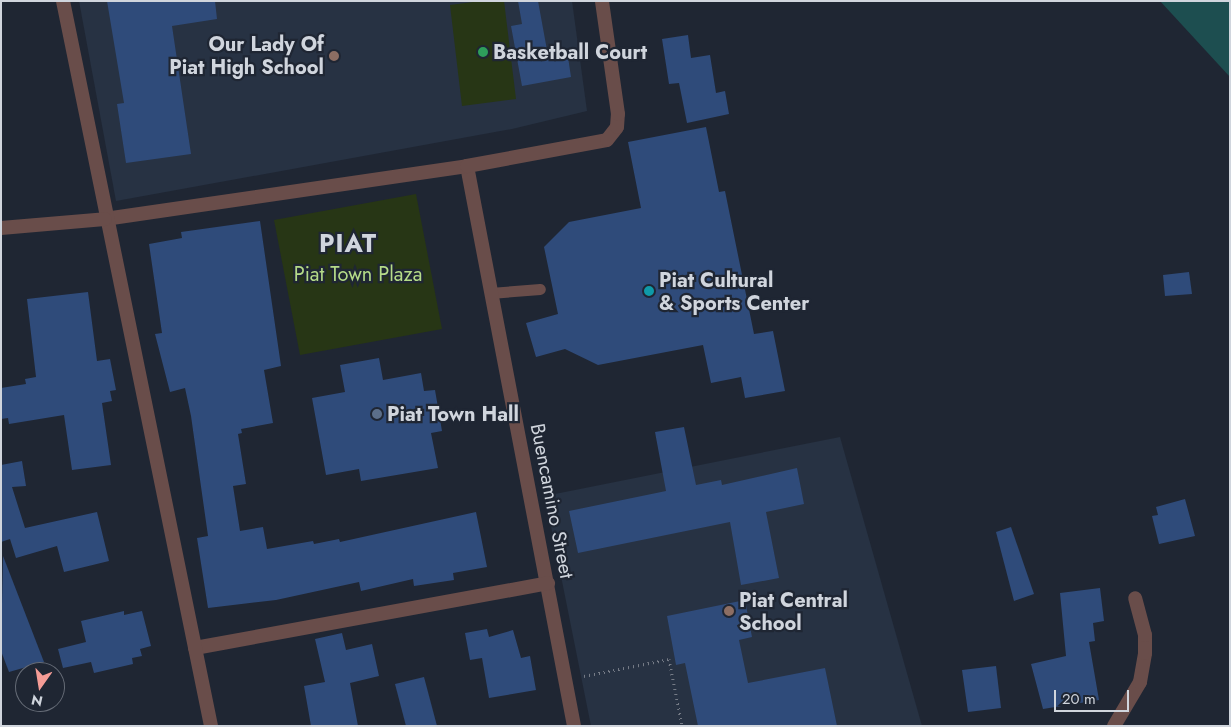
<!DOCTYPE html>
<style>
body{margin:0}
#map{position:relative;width:1231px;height:727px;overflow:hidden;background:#1f2633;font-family:Jost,sans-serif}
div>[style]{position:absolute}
.built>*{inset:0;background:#273243}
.green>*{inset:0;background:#273615}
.water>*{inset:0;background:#1d4e50}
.building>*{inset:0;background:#2f4b7a}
.path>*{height:3px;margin-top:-1.5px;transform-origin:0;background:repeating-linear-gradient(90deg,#757b86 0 1px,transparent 0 5px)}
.service>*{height:11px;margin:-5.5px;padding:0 5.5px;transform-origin:5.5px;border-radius:5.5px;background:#694d4a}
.minor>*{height:14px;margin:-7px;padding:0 7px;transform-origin:7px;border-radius:7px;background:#694d4a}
.tertiary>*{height:14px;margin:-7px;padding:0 7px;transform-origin:7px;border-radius:7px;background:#694d4a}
.dots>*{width:14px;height:14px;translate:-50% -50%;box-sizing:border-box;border:2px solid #1f2633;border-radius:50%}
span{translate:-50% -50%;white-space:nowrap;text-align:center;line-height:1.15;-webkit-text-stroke:4.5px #1f2633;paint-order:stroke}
.poi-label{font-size:20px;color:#d0d5dd;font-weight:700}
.right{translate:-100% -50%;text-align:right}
.left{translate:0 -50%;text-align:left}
.park-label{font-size:20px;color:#b5db88}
.street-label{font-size:20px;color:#d0d5dd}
.district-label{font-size:25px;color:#d0d5dd;font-weight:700;letter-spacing:1px}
.frame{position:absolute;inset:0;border:2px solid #d0d5dd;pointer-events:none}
.north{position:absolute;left:15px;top:662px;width:50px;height:50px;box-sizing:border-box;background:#1f2633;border:1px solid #666c77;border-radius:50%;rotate:193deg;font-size:14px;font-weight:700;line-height:20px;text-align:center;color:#d0d5dd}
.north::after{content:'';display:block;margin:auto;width:18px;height:22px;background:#f59c96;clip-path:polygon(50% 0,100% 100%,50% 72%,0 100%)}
.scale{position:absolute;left:1054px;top:690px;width:75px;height:22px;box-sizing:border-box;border:2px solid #d0d5dd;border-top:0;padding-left:6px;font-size:15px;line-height:18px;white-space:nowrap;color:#d0d5dd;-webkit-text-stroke:4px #1f2633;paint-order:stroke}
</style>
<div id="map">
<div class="built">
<i style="clip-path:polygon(79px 1px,572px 1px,587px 111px,512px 129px,116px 201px)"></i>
<i style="clip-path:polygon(840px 437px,922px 726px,591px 726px,545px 496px)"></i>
</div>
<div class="green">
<i style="clip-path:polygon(481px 1px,504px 1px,516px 99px,462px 106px,450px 5px)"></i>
<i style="clip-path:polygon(416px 194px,442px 329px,300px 355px,274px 220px)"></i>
</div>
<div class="water">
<i style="clip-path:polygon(1160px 1px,1230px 1px,1230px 77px)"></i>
</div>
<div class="building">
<i style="clip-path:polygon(107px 1px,215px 1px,217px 19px,172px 26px,191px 154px,126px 163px,117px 104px,124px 103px)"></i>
<i style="clip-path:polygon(518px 1px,538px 1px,549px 61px,568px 57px,571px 77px,522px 86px,511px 26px,522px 24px)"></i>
<i style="clip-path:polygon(688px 35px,691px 58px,710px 55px,716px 93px,725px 91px,729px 114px,687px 123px,679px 83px,669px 84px,662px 39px)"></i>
<i style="clip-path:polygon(706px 127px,719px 192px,725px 191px,754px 334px,773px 331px,785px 391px,745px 398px,741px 377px,711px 383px,703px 345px,598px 365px,565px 349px,536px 357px,526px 323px,558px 314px,544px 247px,569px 222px,641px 208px,628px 142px)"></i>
<i style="clip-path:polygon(260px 221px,281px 366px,264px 370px,273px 423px,241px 429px,242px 433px,238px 434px,246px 484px,233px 486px,240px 531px,263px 527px,267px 549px,313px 541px,314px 544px,339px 539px,340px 542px,476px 512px,487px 567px,453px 573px,454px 580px,414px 586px,413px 579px,361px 591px,359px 582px,276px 600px,208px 608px,197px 538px,208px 536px,191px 416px,185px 388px,170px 392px,155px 334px,162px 333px,149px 244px,182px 238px,181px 232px)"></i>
<i style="clip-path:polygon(1189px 272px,1192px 294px,1165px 296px,1163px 275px)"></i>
<i style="clip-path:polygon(88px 292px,97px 361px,110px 359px,116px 390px,110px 391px,112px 401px,102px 403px,111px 465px,72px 470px,64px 415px,9px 424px,8px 418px,1px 419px,1px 388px,26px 384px,25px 379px,36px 377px,27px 299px)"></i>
<i style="clip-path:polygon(379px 358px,383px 380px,421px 373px,424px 391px,435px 390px,442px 431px,431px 433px,438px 468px,361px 481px,359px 469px,326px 475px,312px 398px,345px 392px,340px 365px)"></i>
<i style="clip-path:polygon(684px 427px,696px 485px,721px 480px,722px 485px,797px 468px,804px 504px,766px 512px,779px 578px,741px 585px,730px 522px,578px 553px,569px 511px,666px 491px,655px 432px)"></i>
<i style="clip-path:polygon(22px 461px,26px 486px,12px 487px,25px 528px,97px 512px,109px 561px,64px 572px,57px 546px,16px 558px,10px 539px,1px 542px,1px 465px)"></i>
<i style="clip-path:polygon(1185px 499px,1195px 536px,1159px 544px,1152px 516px,1158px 515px,1156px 507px)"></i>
<i style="clip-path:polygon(1011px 527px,1034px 594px,1014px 601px,996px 532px)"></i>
<i style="clip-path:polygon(3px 556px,44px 662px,9px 672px,1px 651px)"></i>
<i style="clip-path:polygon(1100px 588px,1104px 621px,1093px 623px,1095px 641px,1089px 642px,1099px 700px,1043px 709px,1031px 664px,1066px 656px,1060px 593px)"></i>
<i style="clip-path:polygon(745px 600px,752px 637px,739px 640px,748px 683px,825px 668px,837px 726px,698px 726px,685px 663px,676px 665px,667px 616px)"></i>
<i style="clip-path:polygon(124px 611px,124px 615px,142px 611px,151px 646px,140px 649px,142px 656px,132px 658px,133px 664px,94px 673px,91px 662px,63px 668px,58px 649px,86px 642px,81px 621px)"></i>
<i style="clip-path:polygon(487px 629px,489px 637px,513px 630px,521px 658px,530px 656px,536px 690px,489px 698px,482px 658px,470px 660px,465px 633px)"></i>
<i style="clip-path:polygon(342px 633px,346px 650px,372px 644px,379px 676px,350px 683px,358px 726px,311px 726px,304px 686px,325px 682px,315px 639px)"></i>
<i style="clip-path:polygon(996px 666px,1001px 708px,968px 712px,962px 670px)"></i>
<i style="clip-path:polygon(424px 677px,437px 726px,406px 726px,395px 684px)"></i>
</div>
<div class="path">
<i style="left:584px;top:676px;width:87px;rotate:-11.3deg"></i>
<i style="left:669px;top:659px;width:68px;rotate:79deg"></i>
</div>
<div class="service">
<i style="left:490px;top:293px;width:50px;rotate:-4.6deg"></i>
</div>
<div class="minor">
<i style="left:467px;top:166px;width:570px;rotate:79.18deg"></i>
<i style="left:105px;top:219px;width:366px;rotate:-8.3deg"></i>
<i style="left:467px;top:166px;width:142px;rotate:-10.5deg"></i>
<i style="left:607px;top:140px;width:16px;rotate:-52deg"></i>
<i style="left:617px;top:127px;width:13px;rotate:-86deg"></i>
<i style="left:618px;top:114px;width:114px;rotate:-98.1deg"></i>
<i style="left:195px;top:648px;width:359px;rotate:-10.4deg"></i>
<i style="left:1114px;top:726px;width:51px;rotate:-59.4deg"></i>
<i style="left:1140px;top:682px;width:29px;rotate:-80deg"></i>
<i style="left:1145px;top:653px;width:18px;rotate:-90deg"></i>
<i style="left:1145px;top:635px;width:38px;rotate:-105deg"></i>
</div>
<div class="tertiary">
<i style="left:63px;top:1px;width:740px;rotate:78.46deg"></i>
<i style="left:1px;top:228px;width:104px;rotate:-4.9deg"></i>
</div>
<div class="dots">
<i style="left:483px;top:52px;background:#2e9e5b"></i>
<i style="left:334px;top:56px;background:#8d6e63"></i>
<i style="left:649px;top:291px;background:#0f9aa8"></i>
<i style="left:377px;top:414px;background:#5c6f8a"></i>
<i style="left:729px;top:611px;background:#8d6e63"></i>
</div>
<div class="poi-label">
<span class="right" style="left:324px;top:56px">Our Lady Of<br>Piat High School</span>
<span class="left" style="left:493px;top:52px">Basketball Court</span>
<span class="left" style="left:659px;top:292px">Piat Cultural<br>&amp; Sports Center</span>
<span class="left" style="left:387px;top:414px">Piat Town Hall</span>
<span class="left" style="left:739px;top:612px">Piat Central<br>School</span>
</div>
<div class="park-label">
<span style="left:358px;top:274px">Piat Town Plaza</span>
</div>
<div class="street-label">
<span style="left:552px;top:501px;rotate:79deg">Buencamino Street</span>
</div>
<div class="district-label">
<span style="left:348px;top:243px">PIAT</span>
</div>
<div class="frame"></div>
<div class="north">N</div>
<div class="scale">20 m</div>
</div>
